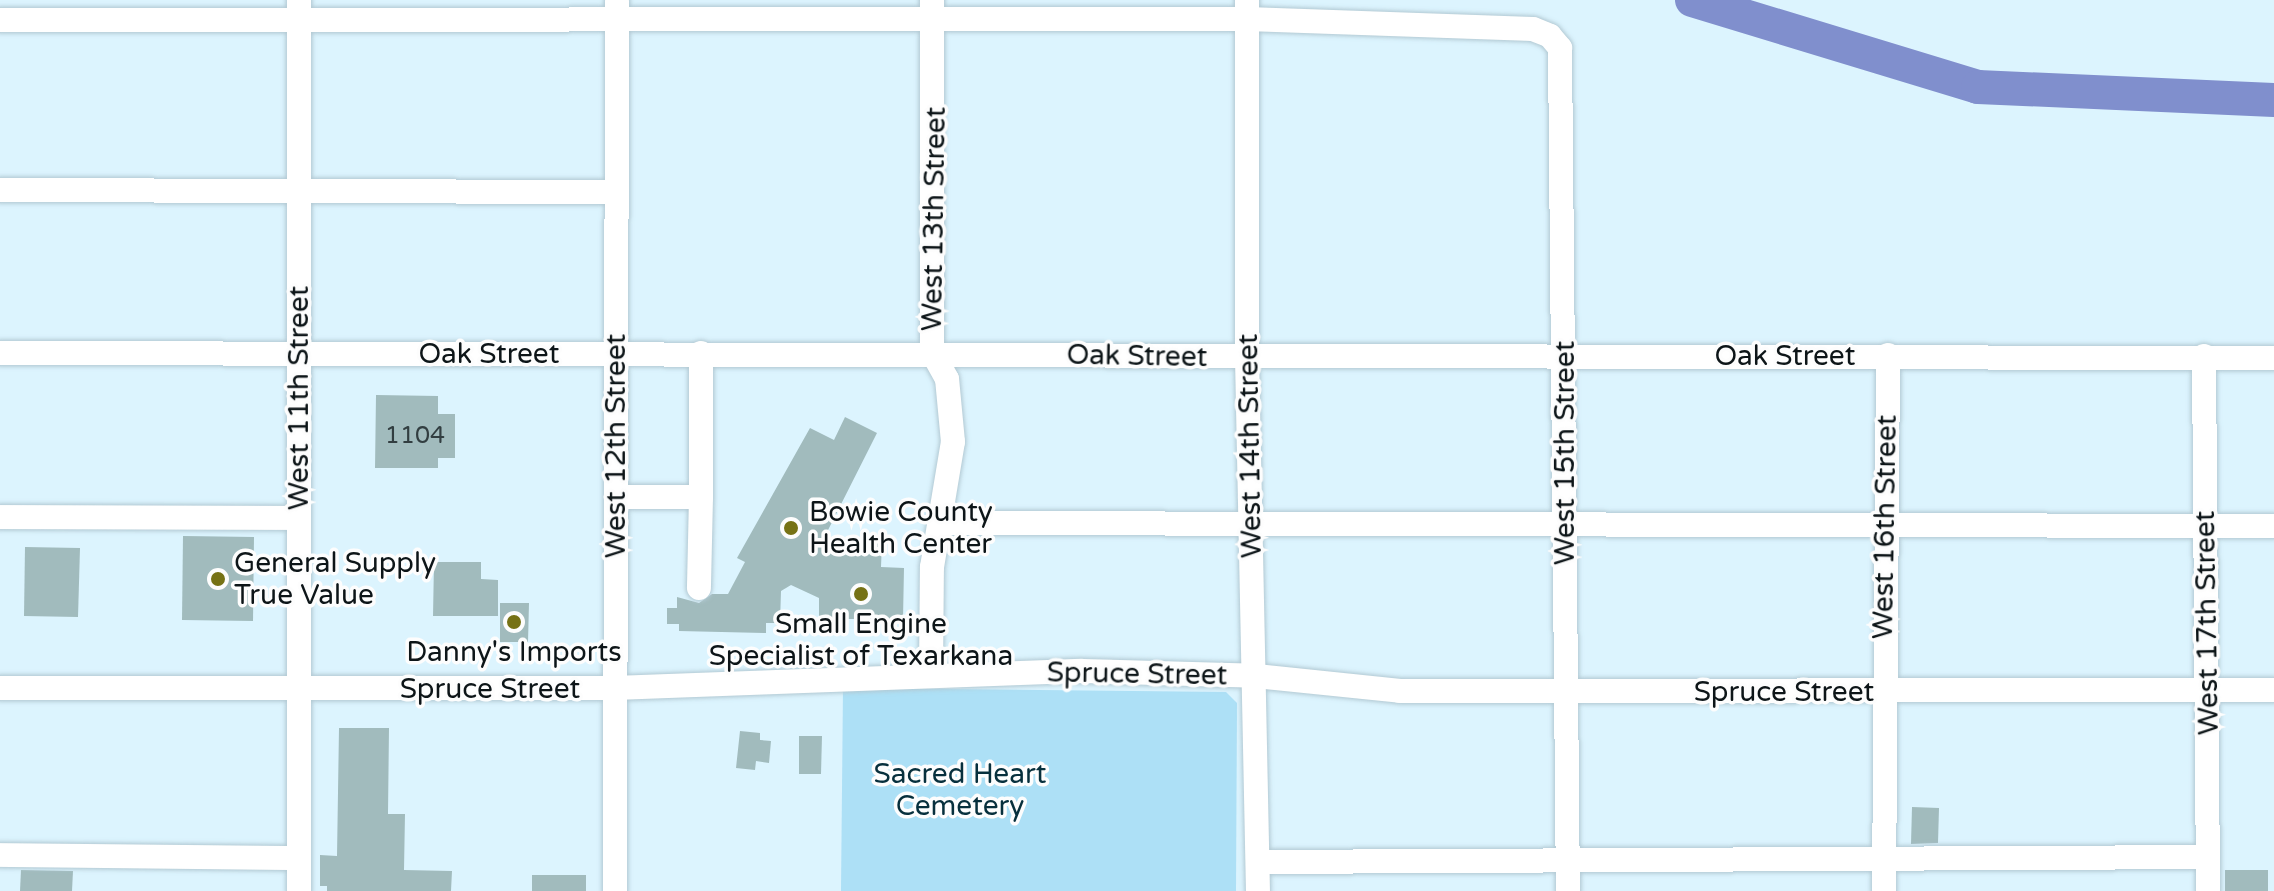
<!DOCTYPE html>
<style>
body{margin:0}
#map{position:relative;width:2274px;height:891px;overflow:hidden;background:#dcf4fe;font-family:"Varela Round",sans-serif}
div>[style]{position:absolute}
.green>*{inset:0;background:#ade0f6}
.river>*{height:34px;margin:-17px;padding:0 17px;transform-origin:17px;border-radius:17px;background:#808fcd}
.building>*{inset:0;background:#a1bbbd}
.roads{filter:drop-shadow(0 0 2px #b2c9d3) drop-shadow(0 0 2px #b2c9d3)}
.minor>*{height:24px;margin:-12px;padding:0 12px;transform-origin:12px;border-radius:12px;background:#fff}
.dots>*{width:22px;height:22px;translate:-50% -50%;box-sizing:border-box;border:4px solid #fdfdfd;border-radius:50%}
span{translate:-50% -50%;white-space:nowrap;text-align:center;line-height:1.15;-webkit-text-stroke:7px #fdfdfd;paint-order:stroke}
.number-label{font-size:24px;color:#323e41}
.number-label span{-webkit-text-stroke-width:0}
.street-label{font-size:28px;color:#0d1518}
.poi-label{font-size:28px;color:#0d1518}
.left{translate:0 -50%;text-align:left}
.park-label{font-size:28px;color:#07303d}
</style>
<div id="map">
<div class="green">
<i style="clip-path:polygon(843px 688px,1226px 692px,1237px 703px,1236px 891px,841px 891px)"></i>
</div>
<div class="river">
<i style="left:1692px;top:0;width:299px;rotate:16.9deg"></i>
<i style="left:1978px;top:87px;width:296px;rotate:2.5deg"></i>
</div>
<div class="building">
<i style="clip-path:polygon(376px 395px,438px 396px,438px 414px,455px 414px,455px 458px,438px 458px,438px 468px,375px 468px)"></i>
<i style="clip-path:polygon(845px 417px,877px 433px,823px 540px,882px 541px,881px 567px,904px 568px,903px 619px,819px 619px,819px 598px,791px 585px,781px 591px,780px 623px,766px 623px,766px 633px,679px 631px,679px 624px,667px 624px,667px 608px,677px 608px,677px 597px,699px 603px,712px 594px,728px 594px,745px 562px,737px 558px,810px 428px,834px 440px)"></i>
<i style="clip-path:polygon(183px 536px,254px 537px,253px 621px,182px 620px)"></i>
<i style="clip-path:polygon(25px 547px,80px 548px,78px 617px,24px 616px)"></i>
<i style="clip-path:polygon(434px 562px,481px 562px,481px 579px,498px 580px,498px 616px,433px 616px)"></i>
<i style="clip-path:polygon(500px 603px,529px 603px,528px 642px,500px 642px)"></i>
<i style="clip-path:polygon(339px 728px,389px 728px,388px 814px,405px 814px,404px 870px,452px 871px,451px 891px,327px 891px,327px 886px,320px 886px,320px 855px,337px 856px)"></i>
<i style="clip-path:polygon(740px 731px,760px 733px,760px 740px,771px 741px,769px 763px,756px 761px,755px 770px,736px 768px)"></i>
<i style="clip-path:polygon(799px 736px,822px 736px,821px 774px,799px 774px)"></i>
<i style="clip-path:polygon(1912px 807px,1939px 808px,1938px 843px,1911px 844px)"></i>
<i style="clip-path:polygon(21px 870px,73px 871px,72px 891px,20px 891px)"></i>
<i style="clip-path:polygon(2225px 870px,2268px 870px,2268px 891px,2225px 891px)"></i>
<i style="clip-path:polygon(532px 875px,586px 875px,586px 891px,532px 891px)"></i>
</div>
<div class="roads">
<div class="minor">
<i style="left:299px;top:0;width:891px;rotate:90deg"></i>
<i style="left:1247px;top:0;width:358px;rotate:90deg"></i>
<i style="left:1247px;top:358px;width:533px;rotate:88.82deg"></i>
<i style="left:0;top:20px;width:1247px;rotate:-0.05deg"></i>
<i style="left:1247px;top:19px;width:286px;rotate:2deg"></i>
<i style="left:1533px;top:29px;width:18px;rotate:22deg"></i>
<i style="left:1550px;top:36px;width:16px;rotate:50deg"></i>
<i style="left:1560px;top:48px;width:843px;rotate:89.46deg"></i>
<i style="left:0;top:190px;width:617px;rotate:0.19deg"></i>
<i style="left:0;top:353px;width:2274px;rotate:0.13deg"></i>
<i style="left:2204px;top:356px;width:535px;rotate:89.57deg"></i>
<i style="left:616px;top:497px;width:85px"></i>
<i style="left:701px;top:497px;width:91px;rotate:91.3deg"></i>
<i style="left:701px;top:497px;width:144px;rotate:-90deg"></i>
<i style="left:0;top:517px;width:299px;rotate:0.2deg"></i>
<i style="left:942px;top:523px;width:1332px;rotate:0.13deg"></i>
<i style="left:931px;top:673px;width:106px;rotate:-89.5deg"></i>
<i style="left:932px;top:567px;width:127px;rotate:-80.5deg"></i>
<i style="left:953px;top:442px;width:63px;rotate:-95.4deg"></i>
<i style="left:947px;top:379px;width:31px;rotate:-119deg"></i>
<i style="left:932px;top:352px;width:352px;rotate:-90deg"></i>
<i style="left:0;top:688px;width:614px"></i>
<i style="left:614px;top:688px;width:468px;rotate:-2.1deg"></i>
<i style="left:1082px;top:671px;width:174px;rotate:1.6deg"></i>
<i style="left:1256px;top:676px;width:145px;rotate:5.9deg"></i>
<i style="left:1400px;top:691px;width:874px;rotate:-0.07deg"></i>
<i style="left:0;top:855px;width:299px;rotate:0.6deg"></i>
<i style="left:1258px;top:862px;width:950px;rotate:-0.3deg"></i>
<i style="left:615px;top:891px;width:890px;rotate:-89.87deg"></i>
<i style="left:1884px;top:891px;width:536px;rotate:-89.57deg"></i>
</div>
</div>
<div class="dots">
<i style="left:791px;top:528px;background:#767215"></i>
<i style="left:218px;top:579px;background:#767215"></i>
<i style="left:861px;top:594px;background:#767215"></i>
<i style="left:514px;top:622px;background:#767215"></i>
</div>
<div class="number-label">
<span style="left:415px;top:436px">1104</span>
</div>
<div class="street-label">
<span style="left:934px;top:219px;rotate:-89deg">West 13th Street</span>
<span style="left:489px;top:354px">Oak Street</span>
<span style="left:1137px;top:356px;rotate:1deg">Oak Street</span>
<span style="left:1785px;top:356px">Oak Street</span>
<span style="left:299px;top:398px;rotate:-90deg">West 11th Street</span>
<span style="left:616px;top:446px;rotate:-90deg">West 12th Street</span>
<span style="left:1250px;top:446px;rotate:-91deg">West 14th Street</span>
<span style="left:1565px;top:453px;rotate:-90deg">West 15th Street</span>
<span style="left:1885px;top:527px;rotate:-89deg">West 16th Street</span>
<span style="left:2207px;top:623px;rotate:-91deg">West 17th Street</span>
<span style="left:1137px;top:674px;rotate:1deg">Spruce Street</span>
<span style="left:490px;top:689px">Spruce Street</span>
<span style="left:1784px;top:692px">Spruce Street</span>
</div>
<div class="poi-label">
<span class="left" style="left:809px;top:528px">Bowie County<br>Health Center</span>
<span class="left" style="left:234px;top:579px">General Supply<br>True Value</span>
<span style="left:861px;top:640px">Small Engine<br>Specialist of Texarkana</span>
<span style="left:514px;top:652px">Danny's Imports</span>
</div>
<div class="park-label">
<span style="left:960px;top:790px">Sacred Heart<br>Cemetery</span>
</div>
</div>
